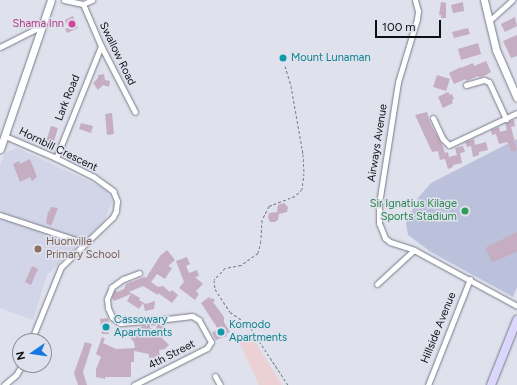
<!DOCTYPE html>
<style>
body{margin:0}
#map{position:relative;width:517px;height:385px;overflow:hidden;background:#dfe1ed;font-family:Figtree,sans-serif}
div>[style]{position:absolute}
.commercial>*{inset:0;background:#ebd1d3}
.built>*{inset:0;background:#d1d5e7}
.green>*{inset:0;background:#bbc1da}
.building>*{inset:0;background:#c5adc2}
.path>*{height:1px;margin-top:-0.5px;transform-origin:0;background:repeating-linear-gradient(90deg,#7b7d85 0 3px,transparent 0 5px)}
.roads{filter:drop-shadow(0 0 1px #787a85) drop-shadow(0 0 1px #787a85)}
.street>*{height:5px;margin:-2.5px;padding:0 2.5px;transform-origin:2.5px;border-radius:2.5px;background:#fff}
.secondary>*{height:7px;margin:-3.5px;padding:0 3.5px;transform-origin:3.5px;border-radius:3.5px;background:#fff}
.primary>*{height:8px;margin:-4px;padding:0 4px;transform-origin:4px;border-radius:4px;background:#dcd6fd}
.dots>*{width:11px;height:11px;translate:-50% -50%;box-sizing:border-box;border:2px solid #dfe1ed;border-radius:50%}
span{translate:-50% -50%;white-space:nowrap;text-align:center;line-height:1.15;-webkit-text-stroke:3px #dfe1ed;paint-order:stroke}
.hotel-label{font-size:11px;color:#b23c85}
.right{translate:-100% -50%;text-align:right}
.street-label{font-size:11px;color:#0e0f13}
.culture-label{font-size:11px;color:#0d838f}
.left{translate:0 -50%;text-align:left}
.leisure-label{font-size:11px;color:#27864d}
.education-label{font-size:11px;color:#785e54}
.north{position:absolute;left:12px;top:333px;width:40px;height:40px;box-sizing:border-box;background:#dfe1ed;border:1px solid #8b8d96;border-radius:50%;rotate:257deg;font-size:11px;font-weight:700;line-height:16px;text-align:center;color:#0e0f13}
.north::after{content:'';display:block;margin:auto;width:14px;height:18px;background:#1679e1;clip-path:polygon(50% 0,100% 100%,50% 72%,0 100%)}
.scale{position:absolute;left:375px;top:20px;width:66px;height:18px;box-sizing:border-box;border:2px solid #0e0f13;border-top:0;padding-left:5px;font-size:12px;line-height:14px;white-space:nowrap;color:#0e0f13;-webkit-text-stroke:3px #dfe1ed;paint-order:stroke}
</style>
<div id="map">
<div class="commercial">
<i style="clip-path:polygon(249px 332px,282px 385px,259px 385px,238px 339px)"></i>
</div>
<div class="built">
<i style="clip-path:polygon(17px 148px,106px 189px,112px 201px,104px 222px,47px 275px,33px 320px,0 308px,0 166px,5px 153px)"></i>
</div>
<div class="green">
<i style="clip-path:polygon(517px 139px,517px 287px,513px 297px,431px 252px,408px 235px,406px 223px,418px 198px,431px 183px)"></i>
</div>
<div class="building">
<i style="clip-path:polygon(441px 2px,446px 3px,446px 18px,441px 18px,441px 15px,439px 15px)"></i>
<i style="clip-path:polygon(463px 2px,464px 11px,453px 13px,451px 5px)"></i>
<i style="clip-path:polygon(73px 16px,78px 28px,67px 33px,65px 29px,68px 28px,65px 20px)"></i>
<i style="clip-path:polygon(515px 17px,517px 26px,505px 32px,501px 24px)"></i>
<i style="clip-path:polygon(468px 28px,470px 34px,454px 38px,452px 32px)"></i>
<i style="clip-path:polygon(517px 35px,517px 56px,511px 58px,503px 41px)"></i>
<i style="clip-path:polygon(478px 43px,481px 54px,461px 60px,458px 49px)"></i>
<i style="clip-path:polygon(486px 61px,491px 72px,484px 76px,479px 77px,478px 76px,467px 81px,466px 79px,454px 84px,449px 73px,461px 67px,461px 68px,473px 63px,474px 66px)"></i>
<i style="clip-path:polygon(104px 74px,105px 80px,110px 81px,109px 87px,103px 85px,98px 90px,93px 83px,98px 78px,98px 75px)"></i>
<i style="clip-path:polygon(437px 75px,450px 79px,446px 91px,433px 87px)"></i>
<i style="clip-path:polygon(448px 92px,450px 95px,452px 94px,454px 99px,452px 100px,453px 103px,443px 108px,438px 97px)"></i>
<i style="clip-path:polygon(427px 112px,431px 125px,442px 144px,445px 153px,448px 152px,449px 157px,457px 155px,455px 148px,463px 146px,465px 152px,460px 153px,462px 163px,453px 165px,453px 167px,448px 169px,445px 159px,440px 160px,438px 151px,432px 152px,415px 115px)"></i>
<i style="clip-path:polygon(112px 113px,114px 134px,107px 135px,105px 114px)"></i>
<i style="clip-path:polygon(514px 120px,515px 126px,511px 127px,517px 150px,512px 152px,507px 142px,499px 144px,496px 134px,492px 135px,491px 130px,499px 127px,500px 132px,507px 130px,505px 123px)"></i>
<i style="clip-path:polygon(81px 123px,93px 126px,91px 133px,79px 129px)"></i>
<i style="clip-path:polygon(51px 126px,58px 128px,52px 148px,45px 145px)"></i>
<i style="clip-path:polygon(474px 139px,475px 145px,486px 142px,488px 150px,479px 152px,479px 155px,473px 157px,471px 146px,467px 147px,465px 142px)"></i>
<i style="clip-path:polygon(30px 159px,37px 177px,32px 181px,30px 177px,20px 182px,13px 164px,19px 161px,20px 164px)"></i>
<i style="clip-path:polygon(284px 203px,288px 207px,287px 212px,279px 214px,278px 220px,275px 222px,270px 222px,268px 217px,269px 213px,277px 212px,278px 205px)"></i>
<i style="clip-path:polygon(51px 207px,58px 208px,51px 226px,46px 223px,48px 211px,49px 212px)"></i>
<i style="clip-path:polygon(517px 232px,517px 252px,492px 262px,485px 248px)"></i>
<i style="clip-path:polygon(167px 250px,175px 260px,168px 266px,172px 268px,165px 279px,157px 274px,151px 282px,158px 287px,163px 286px,170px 292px,172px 290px,178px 295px,172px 303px,158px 293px,158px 295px,143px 286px,129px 292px,140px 298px,139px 300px,146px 304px,155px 301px,154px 309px,145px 311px,143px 303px,139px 309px,127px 301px,131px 294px,114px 301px,112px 298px,115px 290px,117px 292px,124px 289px,126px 284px,144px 277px,146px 278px,160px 256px)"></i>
<i style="clip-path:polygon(187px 257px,190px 264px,186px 266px,189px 273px,197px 270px,199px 276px,195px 277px,203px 284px,196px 291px,199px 294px,195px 300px,179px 288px,184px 282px,176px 261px)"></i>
<i style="clip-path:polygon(32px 266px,38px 269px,31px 285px,25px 282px)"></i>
<i style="clip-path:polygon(209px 297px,211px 299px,213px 298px,215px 301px,213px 302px,224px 317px,224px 322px,230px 332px,226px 334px,227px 336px,216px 340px,212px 333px,218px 329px,201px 303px)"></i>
<i style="clip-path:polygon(108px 318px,111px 330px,108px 330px,109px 334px,102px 334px,100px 319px)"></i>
<i style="clip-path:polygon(166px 323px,162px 338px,169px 345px,165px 349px,159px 350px,160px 357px,149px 358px,149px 354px,134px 351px,134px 362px,131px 362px,131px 377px,105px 377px,105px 379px,96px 377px,96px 369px,101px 357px,96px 354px,102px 337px,105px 339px,103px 343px,116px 349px,135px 348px,134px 342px,131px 339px,131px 336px,136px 328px,150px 325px,150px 328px,155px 330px,158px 324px)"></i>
<i style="clip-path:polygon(85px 342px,92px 344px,83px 372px,87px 385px,78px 385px,74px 373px)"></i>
</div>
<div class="path">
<i style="left:285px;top:66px;width:21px;rotate:73deg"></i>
<i style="left:291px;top:86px;width:69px;rotate:80deg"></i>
<i style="left:303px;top:154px;width:19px;rotate:87deg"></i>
<i style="left:304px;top:173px;width:16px;rotate:97deg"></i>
<i style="left:302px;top:189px;width:10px;rotate:135deg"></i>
<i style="left:295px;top:196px;width:28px;rotate:159deg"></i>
<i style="left:269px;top:206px;width:16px;rotate:117deg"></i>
<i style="left:262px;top:220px;width:21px;rotate:93deg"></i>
<i style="left:261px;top:241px;width:12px;rotate:104deg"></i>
<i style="left:258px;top:253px;width:21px;rotate:145deg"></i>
<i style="left:241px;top:265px;width:16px;rotate:169deg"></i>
<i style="left:225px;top:268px;width:16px;rotate:133deg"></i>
<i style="left:214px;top:280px;width:9px;rotate:84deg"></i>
<i style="left:215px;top:289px;width:27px;rotate:57deg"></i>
<i style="left:230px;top:312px;width:22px;rotate:34deg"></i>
<i style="left:248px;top:324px;width:73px;rotate:56.7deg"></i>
</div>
<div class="roads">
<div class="street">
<i style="left:64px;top:0;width:19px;rotate:12deg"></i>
<i style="left:83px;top:4px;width:10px;rotate:-24deg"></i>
<i style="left:415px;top:0;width:11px;rotate:75deg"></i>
<i style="left:418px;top:11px;width:8px;rotate:97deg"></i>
<i style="left:417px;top:19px;width:66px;rotate:106.8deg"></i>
<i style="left:398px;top:82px;width:122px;rotate:98.9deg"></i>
<i style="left:379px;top:203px;width:20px;rotate:90deg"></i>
<i style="left:379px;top:223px;width:16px;rotate:68deg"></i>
<i style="left:385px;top:238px;width:6px;rotate:39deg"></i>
<i style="left:390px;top:242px;width:25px;rotate:18deg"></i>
<i style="left:414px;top:250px;width:117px;rotate:28.5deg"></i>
<i style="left:83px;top:4px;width:46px;rotate:66.8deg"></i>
<i style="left:101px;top:46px;width:74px;rotate:62.7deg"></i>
<i style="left:489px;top:21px;width:31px;rotate:-42deg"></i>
<i style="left:0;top:47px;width:45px;rotate:-26.6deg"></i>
<i style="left:466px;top:85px;width:19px;rotate:-16deg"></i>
<i style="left:484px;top:80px;width:5px;rotate:22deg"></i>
<i style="left:489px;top:82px;width:41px;rotate:65.3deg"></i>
<i style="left:433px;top:118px;width:23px;rotate:65deg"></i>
<i style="left:443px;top:139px;width:8px;rotate:45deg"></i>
<i style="left:449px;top:145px;width:75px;rotate:-25.2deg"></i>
<i style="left:5px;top:136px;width:56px;rotate:23.3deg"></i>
<i style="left:56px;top:158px;width:42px;rotate:26.6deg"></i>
<i style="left:94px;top:177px;width:24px;rotate:36deg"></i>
<i style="left:113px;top:191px;width:11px;rotate:68deg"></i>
<i style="left:117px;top:201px;width:10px;rotate:96deg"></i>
<i style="left:116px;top:211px;width:7px;rotate:117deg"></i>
<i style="left:113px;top:217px;width:72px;rotate:136.1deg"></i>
<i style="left:61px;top:267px;width:80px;rotate:112.1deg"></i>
<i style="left:56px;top:158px;width:121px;rotate:-68.1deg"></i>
<i style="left:0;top:215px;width:89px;rotate:18.2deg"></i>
<i style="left:139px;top:273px;width:17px;rotate:159deg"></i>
<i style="left:123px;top:279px;width:14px;rotate:144deg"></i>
<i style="left:112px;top:287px;width:13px;rotate:113deg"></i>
<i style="left:107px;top:299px;width:9px;rotate:84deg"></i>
<i style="left:108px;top:308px;width:10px;rotate:66deg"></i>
<i style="left:112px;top:317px;width:10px;rotate:37deg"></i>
<i style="left:120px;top:323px;width:27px;rotate:-4deg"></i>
<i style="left:377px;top:284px;width:50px;rotate:-42.6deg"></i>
<i style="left:215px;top:376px;width:10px;rotate:61deg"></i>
<i style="left:4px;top:385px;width:16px;rotate:-40deg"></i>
<i style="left:16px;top:375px;width:12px;rotate:-59deg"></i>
<i style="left:134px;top:385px;width:82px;rotate:-26.9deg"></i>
<i style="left:207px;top:348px;width:7px;rotate:-56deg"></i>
<i style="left:211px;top:342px;width:25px;rotate:-119deg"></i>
<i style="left:199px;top:320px;width:8px;rotate:-150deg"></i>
<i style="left:192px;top:316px;width:43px;rotate:173.4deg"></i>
<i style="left:428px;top:385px;width:114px;rotate:-68.4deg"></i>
</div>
<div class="secondary">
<i style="left:484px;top:0;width:51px;rotate:76.5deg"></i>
<i style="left:496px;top:50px;width:52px;rotate:66.4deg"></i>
<i style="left:0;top:149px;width:157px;rotate:-71.1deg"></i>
</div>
<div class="primary">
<i style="left:491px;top:385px;width:70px;rotate:-68.2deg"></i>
</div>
</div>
<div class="dots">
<i style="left:72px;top:24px;background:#d1479c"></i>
<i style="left:283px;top:58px;background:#0f9aa8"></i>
<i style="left:465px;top:211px;background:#2e9e5b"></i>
<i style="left:38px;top:249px;background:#8d6e63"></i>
<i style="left:106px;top:327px;background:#0f9aa8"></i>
<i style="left:221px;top:332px;background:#0f9aa8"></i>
</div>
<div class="hotel-label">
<span class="right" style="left:64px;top:24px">Shama Inn</span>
</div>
<div class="street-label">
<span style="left:117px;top:54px;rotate:64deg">Swallow Road</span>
<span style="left:68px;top:98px;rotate:-68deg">Lark Road</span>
<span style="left:378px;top:143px;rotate:-81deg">Airways Avenue</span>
<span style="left:58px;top:150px;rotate:26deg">Hornbill Crescent</span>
<span style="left:439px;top:328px;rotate:-68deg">Hillside Avenue</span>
<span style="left:172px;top:355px;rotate:-27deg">4th Street</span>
</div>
<div class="culture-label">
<span class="left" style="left:291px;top:58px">Mount Lunaman</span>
<span class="left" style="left:114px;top:327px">Cassowary<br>Apartments</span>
<span class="left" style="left:229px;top:332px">Komodo<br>Apartments</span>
</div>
<div class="leisure-label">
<span class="right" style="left:457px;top:211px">Sir Ignatius Kilage<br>Sports Stadium</span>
</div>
<div class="education-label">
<span class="left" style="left:46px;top:249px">Huonville<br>Primary School</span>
</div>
<div class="north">N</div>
<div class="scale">100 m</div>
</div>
